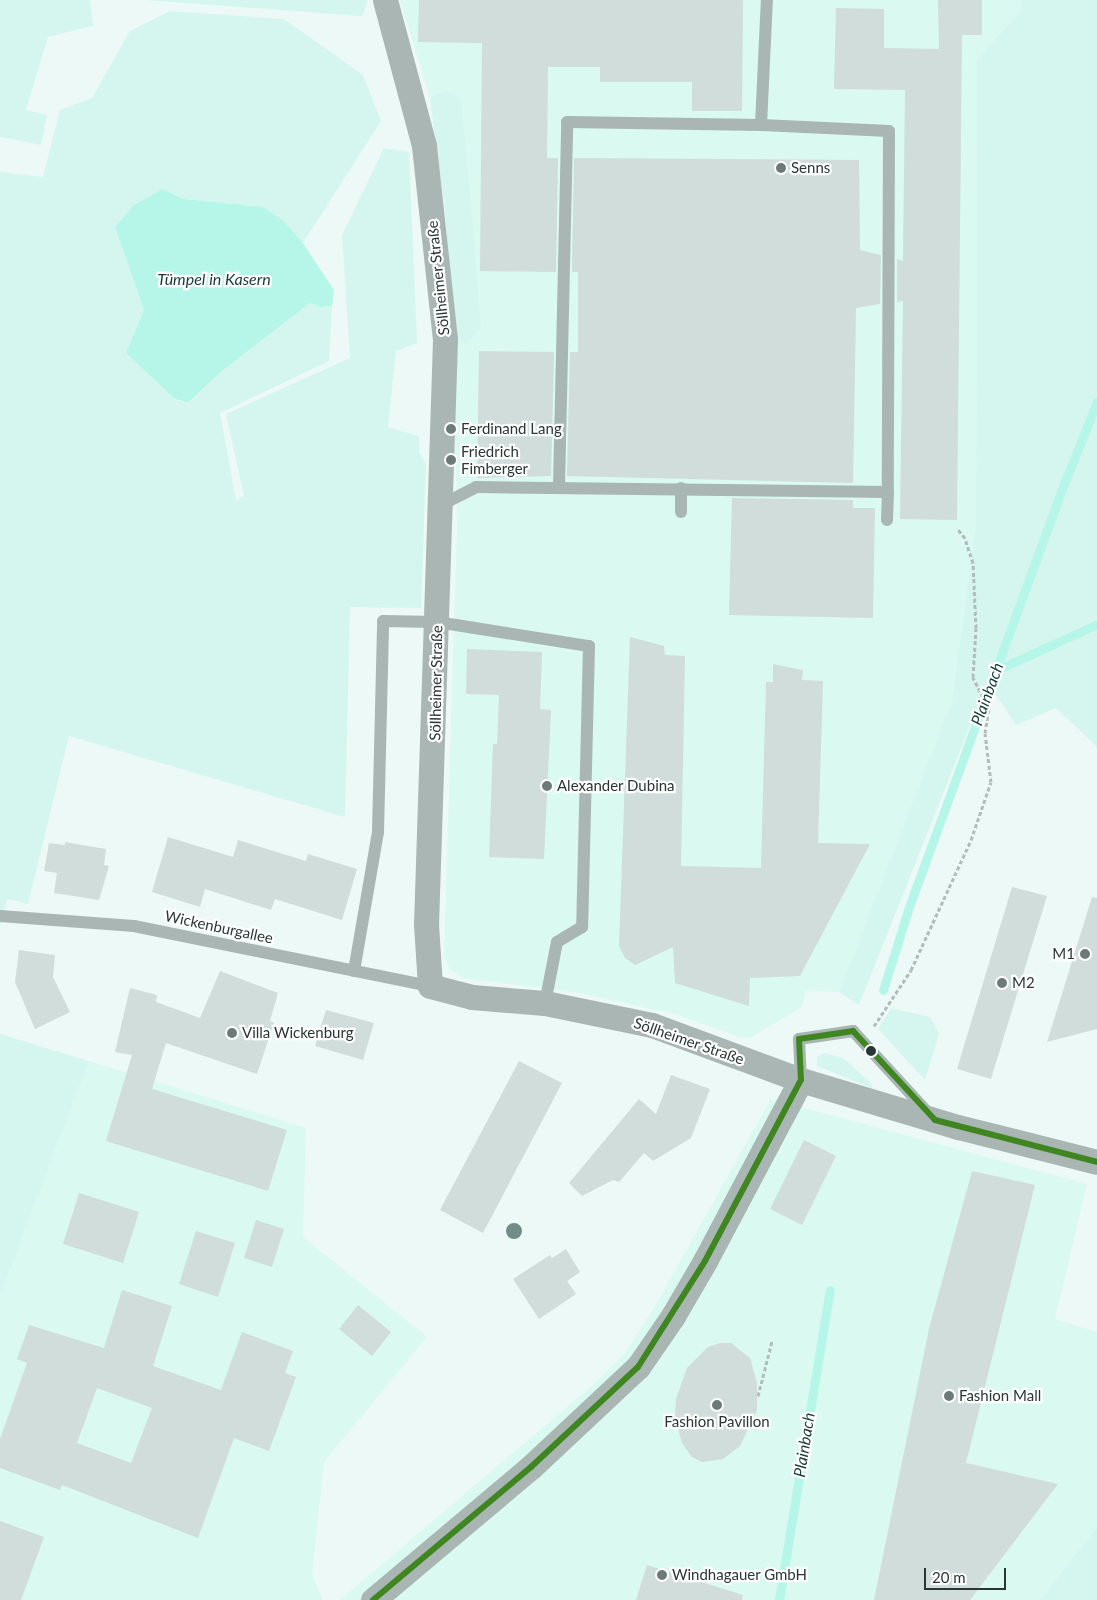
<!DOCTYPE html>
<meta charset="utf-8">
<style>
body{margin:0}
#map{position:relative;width:1097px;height:1600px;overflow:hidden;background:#edf9f6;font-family:Lato,sans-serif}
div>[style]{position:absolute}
.built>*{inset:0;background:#d9f9f1}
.green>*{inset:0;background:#d5f6ee}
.water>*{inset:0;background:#b6f6e8}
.stream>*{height:9px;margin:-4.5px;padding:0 4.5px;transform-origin:4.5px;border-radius:4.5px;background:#b6f6e8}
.building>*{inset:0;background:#d0ddda}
.path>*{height:3px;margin-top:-1.5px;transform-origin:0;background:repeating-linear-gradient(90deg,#b2bcba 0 4px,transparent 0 6.5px)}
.lane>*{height:12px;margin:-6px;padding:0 6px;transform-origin:6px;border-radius:6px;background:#a9b6b3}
.street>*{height:25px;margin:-12.5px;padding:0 12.5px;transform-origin:12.5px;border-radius:12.5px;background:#a9b6b3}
.bus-1>*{height:6px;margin:-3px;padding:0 3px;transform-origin:3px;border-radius:3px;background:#3f8621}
.trees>*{width:16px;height:16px;margin:-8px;border-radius:50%;background:#708d87}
.dots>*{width:14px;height:14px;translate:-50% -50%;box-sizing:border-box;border:2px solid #fff;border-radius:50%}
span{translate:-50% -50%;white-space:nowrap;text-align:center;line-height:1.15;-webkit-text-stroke:4.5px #fff;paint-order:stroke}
.poi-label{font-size:15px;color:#283734}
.left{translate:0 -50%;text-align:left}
.right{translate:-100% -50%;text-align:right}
.street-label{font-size:15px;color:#283734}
.water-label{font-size:16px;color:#153d36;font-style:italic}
.scale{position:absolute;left:924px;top:1568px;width:82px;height:22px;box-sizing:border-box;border:2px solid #283734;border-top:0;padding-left:6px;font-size:15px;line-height:18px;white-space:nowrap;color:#283734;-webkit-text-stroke:4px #fff;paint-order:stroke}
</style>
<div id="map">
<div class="built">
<i style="clip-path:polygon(400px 0,1021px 0,1021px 11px,977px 59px,976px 525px,952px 702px,839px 992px,806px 991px,802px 1007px,750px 1038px,739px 1037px,676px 1014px,574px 992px,463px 978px,450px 969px,444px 957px,457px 528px,453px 339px,446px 217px,430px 98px)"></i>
<i style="clip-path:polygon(89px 1061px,306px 1128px,303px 1237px,427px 1337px,324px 1462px,312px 1574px,323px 1600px,0 1600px,0 1297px)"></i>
<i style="clip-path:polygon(771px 1099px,1087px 1184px,1055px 1319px,1097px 1332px,1097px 1527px,1040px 1600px,340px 1600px,593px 1385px,626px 1352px,658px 1301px)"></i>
</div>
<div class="green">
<i style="clip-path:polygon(0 0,90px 0,93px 26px,48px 37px,26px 110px,47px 115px,41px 145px,0 137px)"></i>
<i style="clip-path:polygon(146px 0,368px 0,362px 16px)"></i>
<i style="clip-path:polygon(1021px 0,1097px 0,1097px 619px,1005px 663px,986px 686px,859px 1005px,839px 992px,952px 701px,976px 525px,977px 59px,1021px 11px)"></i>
<i style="clip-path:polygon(170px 11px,284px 19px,363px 75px,381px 121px,303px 243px,284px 221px,263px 207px,183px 199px,163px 189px,115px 227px,144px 310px,126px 353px,174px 398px,188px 404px,222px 371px,310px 303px,321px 307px,332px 306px,329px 361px,220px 413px,236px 500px,244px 496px,226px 414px,350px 358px,342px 235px,384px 148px,409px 152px,417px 343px,396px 351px,388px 427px,419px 436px,419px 452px,426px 464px,421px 608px,350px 607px,345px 817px,69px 736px,28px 904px,7px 899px,0 927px,0 172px,43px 177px,60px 110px,92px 98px,130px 31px)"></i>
<i style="clip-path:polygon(446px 91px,461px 98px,472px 216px,481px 327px,468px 343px,453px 339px,446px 217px,430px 98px)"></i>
<i style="clip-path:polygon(1097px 629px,1097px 747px,1056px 708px,1016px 725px,994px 692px,1001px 674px)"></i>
<i style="clip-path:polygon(891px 1008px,930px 1017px,939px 1034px,925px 1080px,878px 1029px)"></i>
<i style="clip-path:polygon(0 1034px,89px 1061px,0 1297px)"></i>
<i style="clip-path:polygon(825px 1053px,843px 1058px,871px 1083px,872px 1088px,817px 1066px,817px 1057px)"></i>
<i style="clip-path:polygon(1097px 1527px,1097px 1600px,1040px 1600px)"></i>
</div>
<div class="water">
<i style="clip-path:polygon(163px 189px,183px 199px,263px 207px,284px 221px,303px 243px,334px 290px,332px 306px,321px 307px,310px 303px,222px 371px,188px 403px,174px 398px,126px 353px,144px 310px,115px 227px,134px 205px)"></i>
</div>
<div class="stream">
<i style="left:995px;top:671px;width:112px;rotate:-24.7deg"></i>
<i style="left:883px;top:990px;width:87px;rotate:-72.6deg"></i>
<i style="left:909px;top:907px;width:456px;rotate:-69.9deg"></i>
<i style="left:1066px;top:479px;width:83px;rotate:-68.1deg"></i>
<i style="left:779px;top:1600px;width:314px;rotate:-80.7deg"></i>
</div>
<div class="building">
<i style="clip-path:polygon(419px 0,743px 0,742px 111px,692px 111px,692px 82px,600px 82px,600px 67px,548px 67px,547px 158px,558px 158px,556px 272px,480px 271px,482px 43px,418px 42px)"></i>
<i style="clip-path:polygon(938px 0,982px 0,982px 35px,962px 35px,957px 520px,900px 519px,903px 301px,897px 302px,897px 259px,903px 261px,905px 90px,834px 89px,836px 8px,884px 9px,884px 48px,939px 49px)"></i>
<i style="clip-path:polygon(574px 158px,859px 160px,860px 250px,881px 255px,880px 304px,856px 308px,853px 483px,567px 476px,570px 352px,578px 352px,578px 272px,572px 272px)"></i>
<i style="clip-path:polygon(479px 351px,554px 352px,551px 476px,477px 478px)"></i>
<i style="clip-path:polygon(732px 498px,853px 500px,853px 508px,875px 508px,873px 618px,729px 615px)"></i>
<i style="clip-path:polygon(630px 637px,664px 646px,665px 655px,685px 656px,681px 866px,761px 868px,766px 682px,773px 682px,773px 664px,803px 670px,802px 680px,823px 681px,818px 843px,870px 844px,800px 976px,750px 978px,749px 1006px,675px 983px,673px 947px,635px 965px,625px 958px,619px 946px)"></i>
<i style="clip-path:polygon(467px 649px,542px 652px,540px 709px,551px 710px,544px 859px,489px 857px,493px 744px,497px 744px,499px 695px,466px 694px)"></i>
<i style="clip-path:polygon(168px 837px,233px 857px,238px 840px,306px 861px,308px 854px,357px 869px,342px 920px,275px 899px,271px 910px,205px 889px,200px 907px,152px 892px)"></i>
<i style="clip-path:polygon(65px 842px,106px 849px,104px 865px,109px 866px,99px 900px,54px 893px,57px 873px,44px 871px,49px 843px,65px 845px)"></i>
<i style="clip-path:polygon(1012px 887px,1047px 896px,991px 1079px,957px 1069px)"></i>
<i style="clip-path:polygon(1092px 897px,1097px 898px,1097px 1029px,1047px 1042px)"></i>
<i style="clip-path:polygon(19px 950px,55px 955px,53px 977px,70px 1012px,35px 1029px,15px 982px)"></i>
<i style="clip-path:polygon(220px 971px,278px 993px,270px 1021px,274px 1023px,257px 1074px,166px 1043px,152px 1089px,287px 1130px,268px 1191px,106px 1141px,132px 1055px,115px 1052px,130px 988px,157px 995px,156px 1002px,200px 1018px)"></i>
<i style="clip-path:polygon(326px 1010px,374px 1023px,363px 1060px,315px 1046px)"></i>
<i style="clip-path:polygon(519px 1061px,562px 1083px,483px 1233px,440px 1210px)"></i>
<i style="clip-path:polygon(671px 1075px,710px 1089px,691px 1138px,653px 1161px,644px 1153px,619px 1182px,613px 1180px,582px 1196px,569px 1183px,639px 1099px,656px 1114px)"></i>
<i style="clip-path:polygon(804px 1140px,836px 1156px,802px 1225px,770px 1209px)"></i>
<i style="clip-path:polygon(972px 1171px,1035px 1185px,966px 1463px,1058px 1484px,970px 1600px,874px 1600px,929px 1329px)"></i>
<i style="clip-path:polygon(79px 1193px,139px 1212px,123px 1263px,63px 1244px)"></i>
<i style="clip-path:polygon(256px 1220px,284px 1229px,272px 1267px,244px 1258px)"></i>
<i style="clip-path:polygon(196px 1231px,235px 1243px,218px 1297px,179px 1284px)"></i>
<i style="clip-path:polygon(566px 1249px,580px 1272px,567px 1281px,576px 1294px,539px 1319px,513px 1279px,550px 1255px,552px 1258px)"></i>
<i style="clip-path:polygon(evenodd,122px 1290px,172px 1306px,153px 1366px,221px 1390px,242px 1332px,293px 1351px,285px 1373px,296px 1377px,269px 1451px,234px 1438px,198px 1538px,62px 1485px,60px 1490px,0 1468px,0 1439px,27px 1363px,17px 1359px,29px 1325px,104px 1348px,122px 1290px,97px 1388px,152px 1408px,131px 1463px,77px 1443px,97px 1388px)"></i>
<i style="clip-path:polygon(358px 1305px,391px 1332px,372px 1356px,339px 1329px)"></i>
<i style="clip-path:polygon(720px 1343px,731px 1343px,750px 1358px,757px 1383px,757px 1410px,740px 1446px,723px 1459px,702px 1462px,692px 1457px,682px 1443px,675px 1417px,676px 1399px,687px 1368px,708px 1347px)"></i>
<i style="clip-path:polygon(0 1521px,44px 1537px,21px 1600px,0 1600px)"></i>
<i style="clip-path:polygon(647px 1565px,743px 1595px,742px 1600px,636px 1600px)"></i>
</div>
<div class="path">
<i style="left:874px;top:1026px;width:67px;rotate:-56.5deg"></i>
<i style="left:911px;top:970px;width:143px;rotate:-65.2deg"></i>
<i style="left:971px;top:840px;width:61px;rotate:-71deg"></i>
<i style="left:991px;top:782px;width:49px;rotate:-97deg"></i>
<i style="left:985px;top:733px;width:24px;rotate:-81deg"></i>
<i style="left:989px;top:709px;width:36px;rotate:-117deg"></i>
<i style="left:973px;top:677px;width:49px;rotate:-86.5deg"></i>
<i style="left:976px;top:628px;width:65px;rotate:-92.6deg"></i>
<i style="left:973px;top:563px;width:26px;rotate:-108deg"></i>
<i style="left:965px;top:538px;width:13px;rotate:-129deg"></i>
<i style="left:758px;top:1396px;width:57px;rotate:-75.7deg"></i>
</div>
<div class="lane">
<i style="left:761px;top:125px;width:125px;rotate:-87.3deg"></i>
<i style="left:559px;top:486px;width:364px;rotate:-88.7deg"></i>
<i style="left:567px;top:122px;width:194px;rotate:0.9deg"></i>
<i style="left:761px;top:125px;width:128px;rotate:2.7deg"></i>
<i style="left:889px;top:131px;width:361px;rotate:90.2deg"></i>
<i style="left:681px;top:488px;width:24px;rotate:90deg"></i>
<i style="left:441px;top:505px;width:39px;rotate:-27deg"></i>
<i style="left:476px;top:487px;width:412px;rotate:0.7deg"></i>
<i style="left:888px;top:492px;width:28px;rotate:92deg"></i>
<i style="left:0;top:916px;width:134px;rotate:4.3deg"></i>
<i style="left:134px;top:926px;width:302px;rotate:11.5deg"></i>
<i style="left:354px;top:971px;width:141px;rotate:-80.2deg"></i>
<i style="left:378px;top:832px;width:211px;rotate:-88.6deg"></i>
<i style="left:383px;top:621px;width:54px;rotate:1.1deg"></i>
<i style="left:437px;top:622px;width:154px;rotate:9deg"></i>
<i style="left:589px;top:646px;width:281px;rotate:91.4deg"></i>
<i style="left:582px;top:927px;width:29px;rotate:149deg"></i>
<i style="left:557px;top:942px;width:62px;rotate:101.1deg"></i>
<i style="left:801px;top:1080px;width:41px;rotate:-92.8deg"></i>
<i style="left:799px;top:1039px;width:55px;rotate:-8.4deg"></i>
<i style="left:853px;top:1031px;width:114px;rotate:47.5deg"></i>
</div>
<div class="street">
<i style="left:385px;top:0;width:151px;rotate:75deg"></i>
<i style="left:424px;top:146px;width:195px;rotate:83.8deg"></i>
<i style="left:445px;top:340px;width:584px;rotate:91.86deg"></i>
<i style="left:426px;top:924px;width:62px;rotate:86.3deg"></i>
<i style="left:430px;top:986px;width:43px;rotate:14.7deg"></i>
<i style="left:472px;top:997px;width:73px;rotate:4.7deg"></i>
<i style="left:545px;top:1003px;width:109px;rotate:11.6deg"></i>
<i style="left:652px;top:1025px;width:159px;rotate:20.3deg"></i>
<i style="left:801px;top:1080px;width:164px;rotate:16.7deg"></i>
<i style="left:958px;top:1127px;width:143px;rotate:14.1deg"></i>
<i style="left:373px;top:1600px;width:207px;rotate:-40.1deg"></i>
<i style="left:531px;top:1467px;width:146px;rotate:-43.1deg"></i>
<i style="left:638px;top:1367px;width:62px;rotate:-55.5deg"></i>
<i style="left:673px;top:1316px;width:64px;rotate:-59.8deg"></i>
<i style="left:705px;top:1261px;width:205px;rotate:-62.1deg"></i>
</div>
<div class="bus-1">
<i style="left:801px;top:1080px;width:41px;rotate:-92.8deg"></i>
<i style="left:799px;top:1039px;width:55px;rotate:-8.4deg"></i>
<i style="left:853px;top:1031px;width:121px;rotate:47.3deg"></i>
<i style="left:935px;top:1120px;width:167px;rotate:14.5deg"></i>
<i style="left:373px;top:1600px;width:207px;rotate:-40.1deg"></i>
<i style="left:531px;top:1467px;width:146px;rotate:-43.1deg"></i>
<i style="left:638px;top:1367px;width:125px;rotate:-57.7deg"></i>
<i style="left:705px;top:1261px;width:205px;rotate:-62.1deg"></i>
</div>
<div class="trees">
<i style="left:514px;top:1231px"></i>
</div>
<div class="dots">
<i style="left:781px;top:168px;background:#6d7b78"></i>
<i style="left:451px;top:429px;background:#6d7b78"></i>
<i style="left:451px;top:460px;background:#6d7b78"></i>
<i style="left:547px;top:786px;background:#6d7b78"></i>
<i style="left:1085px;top:954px;background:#6d7b78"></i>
<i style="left:1002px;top:983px;background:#6d7b78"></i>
<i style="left:232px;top:1033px;background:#6d7b78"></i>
<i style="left:871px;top:1051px;background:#283734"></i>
<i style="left:949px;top:1396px;background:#6d7b78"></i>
<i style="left:717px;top:1405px;background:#6d7b78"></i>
<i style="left:662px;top:1575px;background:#6d7b78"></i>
</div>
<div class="poi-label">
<span class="left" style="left:791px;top:168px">Senns</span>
<span class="left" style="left:461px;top:429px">Ferdinand Lang</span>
<span class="left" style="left:461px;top:460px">Friedrich<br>Fimberger</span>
<span class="left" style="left:557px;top:786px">Alexander Dubina</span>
<span class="right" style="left:1075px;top:954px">M1</span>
<span class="left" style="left:1012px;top:983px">M2</span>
<span class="left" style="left:242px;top:1033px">Villa Wickenburg</span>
<span class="left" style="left:959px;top:1396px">Fashion Mall</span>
<span style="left:717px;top:1422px">Fashion Pavillon</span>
<span class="left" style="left:672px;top:1575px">Windhagauer GmbH</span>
</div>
<div class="street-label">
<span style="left:438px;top:278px;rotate:-96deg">Söllheimer Straße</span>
<span style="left:436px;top:683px;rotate:-89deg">Söllheimer Straße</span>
<span style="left:219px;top:927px;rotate:12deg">Wickenburgallee</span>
<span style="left:689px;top:1041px;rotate:19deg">Söllheimer Straße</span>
</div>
<div class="water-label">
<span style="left:214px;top:279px">Tümpel in Kasern</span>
<span style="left:987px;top:694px;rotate:-70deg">Plainbach</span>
<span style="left:804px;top:1445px;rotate:-81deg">Plainbach</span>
</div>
<div class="scale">20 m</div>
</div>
